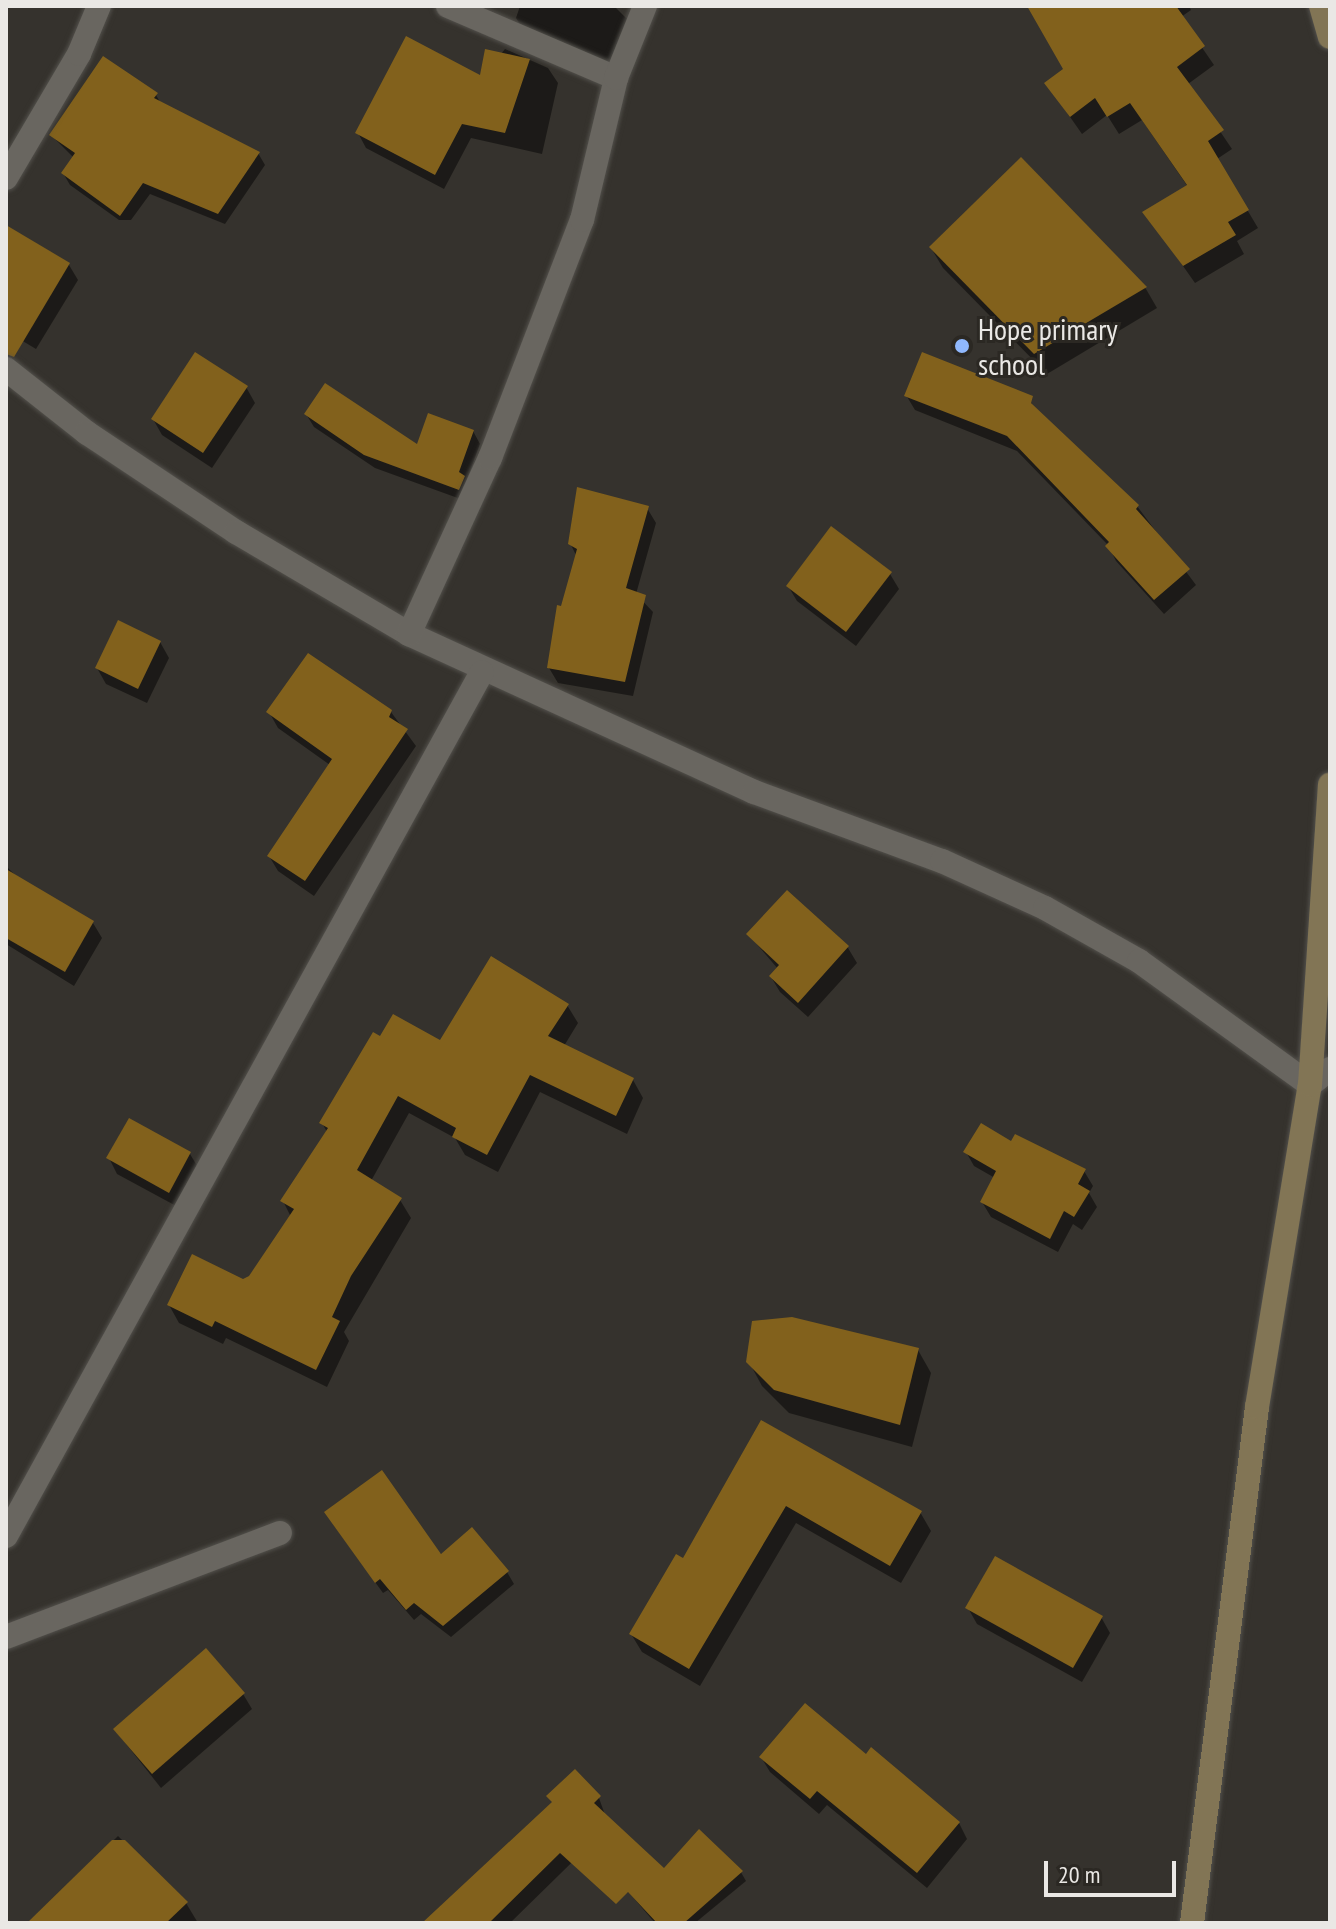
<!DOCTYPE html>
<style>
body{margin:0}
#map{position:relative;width:1336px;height:1929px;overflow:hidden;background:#35322d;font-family:"PT Sans Narrow",sans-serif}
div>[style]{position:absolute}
.shadow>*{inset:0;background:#0007}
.building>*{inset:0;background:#82611c}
.roads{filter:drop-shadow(0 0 2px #52504b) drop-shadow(0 0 2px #52504b)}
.street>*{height:24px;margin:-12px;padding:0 12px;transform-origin:12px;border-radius:12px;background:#696660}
.secondary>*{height:24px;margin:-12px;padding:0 12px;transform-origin:12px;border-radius:12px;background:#827555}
.dots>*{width:22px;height:22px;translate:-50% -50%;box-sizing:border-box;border:4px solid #2b2823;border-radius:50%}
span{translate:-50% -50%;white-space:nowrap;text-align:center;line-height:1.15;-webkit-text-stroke:6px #2b2823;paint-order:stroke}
.poi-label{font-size:30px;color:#eae8e5}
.left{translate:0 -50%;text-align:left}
.frame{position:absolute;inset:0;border:8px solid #eae8e5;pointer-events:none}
.scale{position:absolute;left:1044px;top:1861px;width:132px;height:36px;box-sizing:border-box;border:4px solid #eae8e5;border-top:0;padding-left:10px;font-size:24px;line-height:28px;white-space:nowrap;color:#eae8e5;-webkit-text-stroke:6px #2b2823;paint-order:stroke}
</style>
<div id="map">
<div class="shadow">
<i style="clip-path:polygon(520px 6px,614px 6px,632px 24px,614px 68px,523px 29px,516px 18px)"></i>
<i style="clip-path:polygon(1043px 6px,1189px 6px,1191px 10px,1181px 17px,1214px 65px,1188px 84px,1232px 149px,1217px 159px,1258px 228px,1237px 241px,1244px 254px,1195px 283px,1145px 212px,1188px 187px,1142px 120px,1119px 134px,1107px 115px,1082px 134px,1047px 84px,1065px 69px)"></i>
<i style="clip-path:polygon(505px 49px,548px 68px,558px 83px,542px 154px,471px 138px,444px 189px,366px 148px,358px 133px,481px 78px)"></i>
<i style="clip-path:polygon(156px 95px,161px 104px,258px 153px,265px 165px,225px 224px,150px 194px,131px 220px,119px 220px,70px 185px,63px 173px,74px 158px,51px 135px)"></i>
<i style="clip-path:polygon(1021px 160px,1146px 289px,1157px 308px,1047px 374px,943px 268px,931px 248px)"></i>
<i style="clip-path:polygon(6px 238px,69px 265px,78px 280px,36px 349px,6px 331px)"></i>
<i style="clip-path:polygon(246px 387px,255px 403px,212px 468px,162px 435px,153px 419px)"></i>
<i style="clip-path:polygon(906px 395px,1027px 396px,1036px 411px,1137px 506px,1196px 585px,1164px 614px,1116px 561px,1108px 545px,1017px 451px,915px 410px)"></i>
<i style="clip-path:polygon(306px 414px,418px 448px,473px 431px,480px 444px,466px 482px,466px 501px,375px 468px,314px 427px)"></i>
<i style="clip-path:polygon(647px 508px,656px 523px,636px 594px,653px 612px,633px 696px,558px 683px,549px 668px,577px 557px,570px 543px)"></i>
<i style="clip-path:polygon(890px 574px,899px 589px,856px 646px,797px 601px,788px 586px)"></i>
<i style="clip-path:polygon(160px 642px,169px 658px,147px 703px,106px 684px,97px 668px)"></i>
<i style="clip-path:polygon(269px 712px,391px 712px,416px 746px,314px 896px,278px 871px,269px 856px,330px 765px,278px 728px)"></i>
<i style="clip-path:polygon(6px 866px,20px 880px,93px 923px,102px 938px,74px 986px,6px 944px)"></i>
<i style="clip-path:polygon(787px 893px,848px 948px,857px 963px,808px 1017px,780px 992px,771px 977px,778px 969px,749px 935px)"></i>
<i style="clip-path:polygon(567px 1005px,578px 1023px,564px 1046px,633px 1080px,643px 1098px,627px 1134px,540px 1092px,498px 1172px,465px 1155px,455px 1138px,409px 1113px,371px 1181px,400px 1200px,411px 1218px,344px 1332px,349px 1341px,327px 1387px,226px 1338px,223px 1344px,179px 1323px,169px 1305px,251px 1278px,291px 1217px,283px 1201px,327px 1132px,322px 1123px,381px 1039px,441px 1043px)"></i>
<i style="clip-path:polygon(1012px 1144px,1084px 1171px,1093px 1186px,1089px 1193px,1097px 1207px,1082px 1230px,1073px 1224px,1058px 1252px,991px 1217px,982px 1202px,995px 1178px,974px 1166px,966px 1152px)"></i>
<i style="clip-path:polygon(190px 1154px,199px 1169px,178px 1207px,117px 1174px,109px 1158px)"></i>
<i style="clip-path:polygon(918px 1350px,931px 1373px,912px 1447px,789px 1413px,762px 1386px,749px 1362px)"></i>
<i style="clip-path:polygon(761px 1422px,920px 1512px,931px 1531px,901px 1583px,796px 1523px,700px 1686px,642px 1652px,631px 1634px,683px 1561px)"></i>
<i style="clip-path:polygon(333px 1524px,507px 1572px,514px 1584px,451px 1637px,421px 1614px,414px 1620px,388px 1590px,383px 1593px)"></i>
<i style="clip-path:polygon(968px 1608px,1101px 1617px,1110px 1633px,1082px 1682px,977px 1624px)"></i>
<i style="clip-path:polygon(243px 1694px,252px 1709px,161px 1788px,115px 1730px)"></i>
<i style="clip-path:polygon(866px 1756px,959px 1823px,967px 1839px,927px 1888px,827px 1805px,819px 1814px,770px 1772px,761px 1757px)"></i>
<i style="clip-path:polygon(549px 1796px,599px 1798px,609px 1826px,510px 1923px,425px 1923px,553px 1803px)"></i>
<i style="clip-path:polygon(118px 1836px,186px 1903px,198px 1923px,30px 1923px)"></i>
<i style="clip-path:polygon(739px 1869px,746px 1881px,695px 1923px,655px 1923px,620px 1882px,664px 1871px)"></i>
</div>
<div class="building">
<i style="clip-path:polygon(1027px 6px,1176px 6px,1205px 46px,1177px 67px,1224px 130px,1208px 141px,1249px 210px,1228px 222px,1236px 235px,1183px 266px,1142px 212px,1187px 185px,1130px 103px,1107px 117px,1095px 98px,1070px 117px,1044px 83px,1063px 69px)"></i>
<i style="clip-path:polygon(406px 36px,480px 75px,485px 49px,530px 59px,505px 133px,462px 124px,435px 175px,355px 133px)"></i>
<i style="clip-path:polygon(103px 56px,158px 93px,154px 98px,260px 152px,218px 214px,143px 183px,120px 216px,61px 173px,75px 153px,49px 135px)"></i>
<i style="clip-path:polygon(1021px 157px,1147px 287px,1034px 354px,929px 247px)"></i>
<i style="clip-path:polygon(6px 225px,70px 263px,14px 357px,6px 354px)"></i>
<i style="clip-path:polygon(195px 352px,248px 386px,203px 453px,151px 419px)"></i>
<i style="clip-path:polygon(922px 352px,1033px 396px,1031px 403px,1139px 505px,1136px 509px,1190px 569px,1154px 600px,1105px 546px,1109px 542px,1007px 436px,904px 396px)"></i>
<i style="clip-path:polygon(325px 383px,417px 444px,428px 413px,474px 430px,459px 472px,465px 476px,459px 490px,364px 455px,304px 414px)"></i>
<i style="clip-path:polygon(577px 487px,649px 506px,626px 588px,646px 595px,625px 682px,547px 668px,557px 605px,561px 606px,577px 549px,568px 544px)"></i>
<i style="clip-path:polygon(831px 526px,892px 572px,846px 632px,786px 586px)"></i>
<i style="clip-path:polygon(118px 620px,161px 641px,138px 689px,95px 668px)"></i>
<i style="clip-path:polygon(308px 653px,392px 710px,389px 717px,408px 729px,305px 881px,267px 856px,332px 759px,266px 712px)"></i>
<i style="clip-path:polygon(6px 869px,94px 921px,65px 972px,6px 938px)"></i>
<i style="clip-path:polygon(787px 890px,849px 946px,798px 1003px,769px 976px,779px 965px,746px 934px)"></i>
<i style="clip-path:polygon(491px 956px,569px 1004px,548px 1036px,634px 1078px,616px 1116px,530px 1075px,487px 1155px,452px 1137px,456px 1128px,398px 1096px,357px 1170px,402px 1198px,351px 1276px,332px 1317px,340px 1321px,316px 1370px,215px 1321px,212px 1327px,167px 1305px,192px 1254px,243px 1279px,249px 1276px,294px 1209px,280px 1201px,328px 1128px,319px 1123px,373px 1032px,380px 1036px,393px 1014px,440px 1040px)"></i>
<i style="clip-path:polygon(129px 1118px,191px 1152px,169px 1193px,106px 1158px)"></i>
<i style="clip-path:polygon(981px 1123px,1011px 1141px,1015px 1134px,1086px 1169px,1078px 1184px,1090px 1191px,1074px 1217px,1064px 1211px,1050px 1239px,980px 1202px,996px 1171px,963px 1152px)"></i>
<i style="clip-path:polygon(792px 1317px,919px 1348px,900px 1425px,774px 1390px,746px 1362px,752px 1321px)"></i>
<i style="clip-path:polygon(761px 1420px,922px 1511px,890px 1566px,786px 1506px,689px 1669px,629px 1634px,676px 1554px,683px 1558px)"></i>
<i style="clip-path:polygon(382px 1470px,441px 1554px,472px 1527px,509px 1571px,443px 1626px,414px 1603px,406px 1610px,380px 1579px,375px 1583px,324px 1512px)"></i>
<i style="clip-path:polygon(995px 1556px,1103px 1616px,1073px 1668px,965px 1608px)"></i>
<i style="clip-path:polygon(206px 1648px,245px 1693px,152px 1774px,113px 1729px)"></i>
<i style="clip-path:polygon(805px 1703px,866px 1754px,871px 1747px,960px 1822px,917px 1873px,817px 1791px,810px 1799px,759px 1757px)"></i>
<i style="clip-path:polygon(575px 1769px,601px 1796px,594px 1803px,664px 1868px,699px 1829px,743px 1871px,684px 1923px,657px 1923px,628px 1892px,616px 1904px,560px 1853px,489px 1923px,422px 1923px,552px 1802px,546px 1796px)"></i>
<i style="clip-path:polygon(112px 1840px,125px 1840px,188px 1902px,166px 1923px,27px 1923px)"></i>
</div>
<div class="roads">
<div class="street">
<i style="left:448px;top:6px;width:183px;rotate:23.2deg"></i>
<i style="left:6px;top:178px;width:144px;rotate:-59.5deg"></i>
<i style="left:79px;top:54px;width:52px;rotate:-67.4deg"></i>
<i style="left:6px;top:369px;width:103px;rotate:38.3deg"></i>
<i style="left:87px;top:433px;width:179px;rotate:33.6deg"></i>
<i style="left:236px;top:532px;width:201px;rotate:30.5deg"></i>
<i style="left:409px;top:634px;width:379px;rotate:24.6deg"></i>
<i style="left:754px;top:792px;width:200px;rotate:20.2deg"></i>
<i style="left:942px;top:861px;width:113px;rotate:24.5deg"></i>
<i style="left:1045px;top:908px;width:108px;rotate:29.4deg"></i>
<i style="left:1139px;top:961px;width:211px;rotate:35.9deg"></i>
<i style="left:1310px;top:1085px;width:26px;rotate:-39deg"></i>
<i style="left:409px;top:634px;width:194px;rotate:-65.3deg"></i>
<i style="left:490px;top:458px;width:255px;rotate:-68.9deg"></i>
<i style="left:582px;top:220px;width:146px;rotate:-76.5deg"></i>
<i style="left:616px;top:78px;width:78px;rotate:-68.1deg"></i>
<i style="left:6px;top:1536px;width:986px;rotate:-61.15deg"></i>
<i style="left:6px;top:1637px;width:293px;rotate:-20.8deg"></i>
</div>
<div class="secondary">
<i style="left:1321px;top:6px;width:32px;rotate:74deg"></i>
<i style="left:1192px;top:1923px;width:520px;rotate:-82.82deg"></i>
<i style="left:1257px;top:1407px;width:326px;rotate:-80.7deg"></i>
<i style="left:1310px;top:1085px;width:301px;rotate:-86.2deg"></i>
</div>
</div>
<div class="dots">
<i style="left:962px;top:346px;background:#90b8fd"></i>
</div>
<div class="poi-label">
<span class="left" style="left:978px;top:346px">Hope primary<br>school</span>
</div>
<div class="frame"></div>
<div class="scale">20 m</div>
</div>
